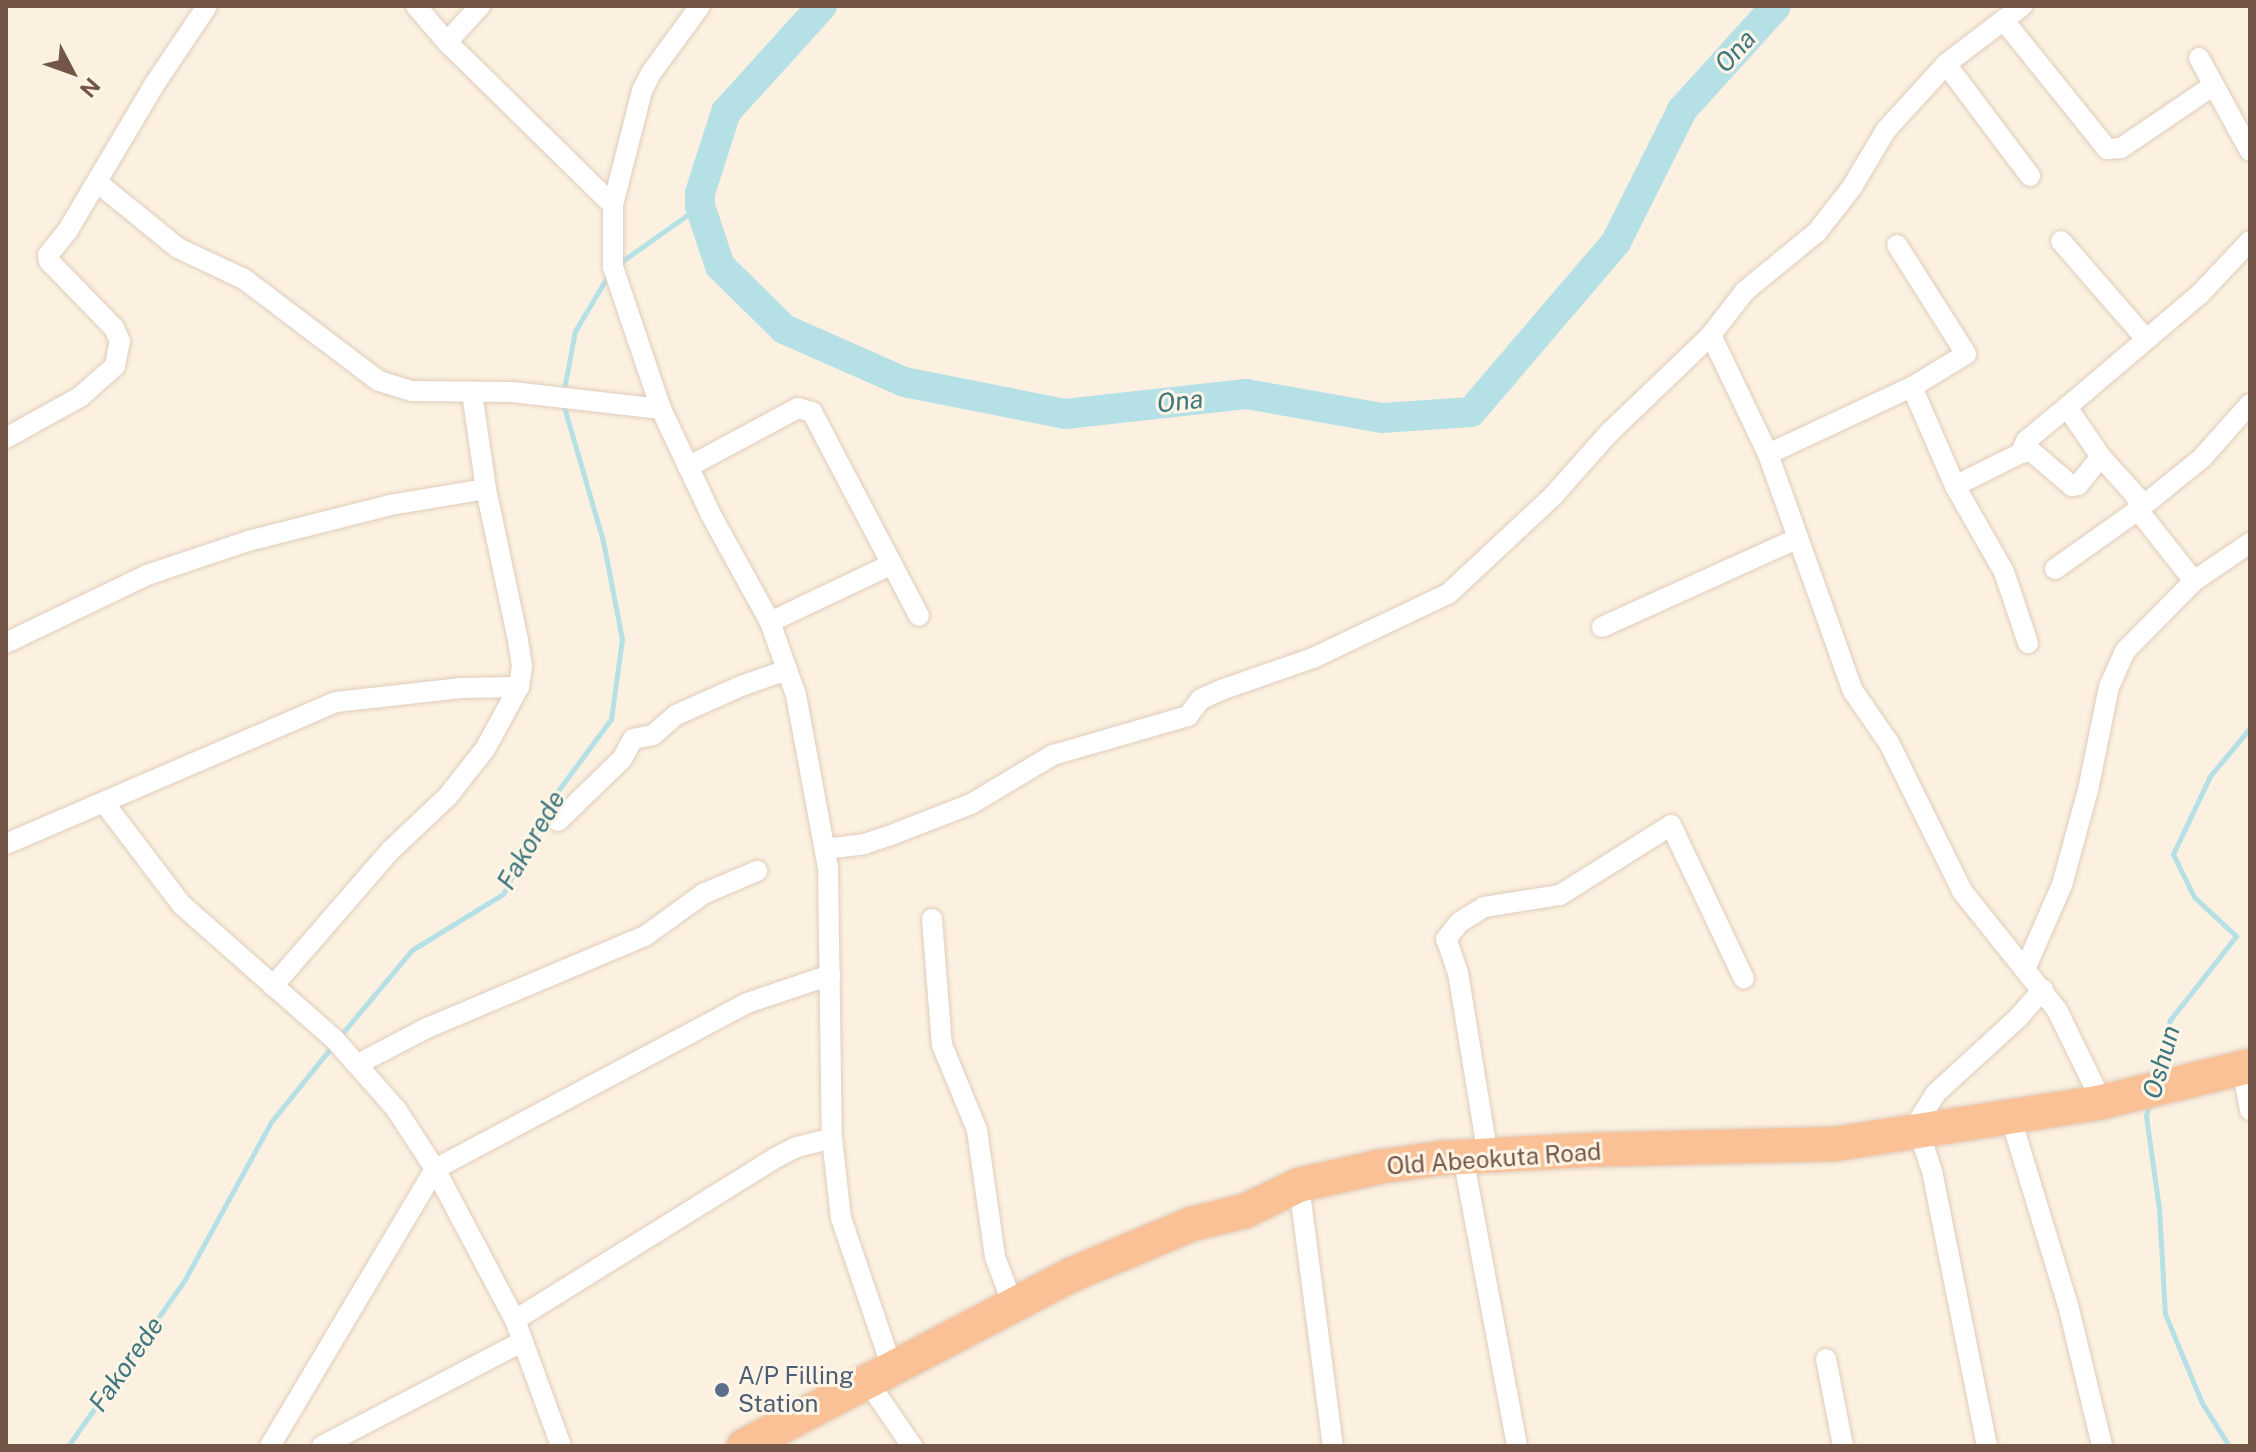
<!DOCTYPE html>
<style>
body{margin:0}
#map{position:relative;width:2256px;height:1452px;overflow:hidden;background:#fcf1e0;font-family:"Public Sans",sans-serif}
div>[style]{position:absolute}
.stream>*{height:5px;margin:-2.5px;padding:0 2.5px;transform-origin:2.5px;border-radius:2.5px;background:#b4e0e6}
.river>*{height:30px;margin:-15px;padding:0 15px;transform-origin:15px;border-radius:15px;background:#b4e0e6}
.roads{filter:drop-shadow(0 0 2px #e0ccbc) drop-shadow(0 0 2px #e0ccbc)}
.minor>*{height:20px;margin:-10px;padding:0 10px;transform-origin:10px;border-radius:10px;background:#fff}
.trunk>*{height:34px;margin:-17px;padding:0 17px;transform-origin:17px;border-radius:17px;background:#fac196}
.dots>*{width:22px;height:22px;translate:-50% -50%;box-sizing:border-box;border:4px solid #fff5e6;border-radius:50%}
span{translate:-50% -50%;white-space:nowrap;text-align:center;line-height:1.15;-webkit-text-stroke:6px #fff5e6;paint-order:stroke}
.street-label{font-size:24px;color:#735647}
.service-label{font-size:24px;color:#4e5e75}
.left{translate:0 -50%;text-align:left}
.water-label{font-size:26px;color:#3e7780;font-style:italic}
.frame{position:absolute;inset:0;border:8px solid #735647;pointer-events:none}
.north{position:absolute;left:32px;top:32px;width:80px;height:80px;-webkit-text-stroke:6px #fff5e6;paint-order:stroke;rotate:131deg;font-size:22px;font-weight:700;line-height:32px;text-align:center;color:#735647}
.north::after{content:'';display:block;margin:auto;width:28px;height:36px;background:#735647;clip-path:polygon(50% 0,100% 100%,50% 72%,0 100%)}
</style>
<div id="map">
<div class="stream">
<i style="left:618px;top:264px;width:100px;rotate:-35.3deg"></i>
<i style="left:563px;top:394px;width:64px;rotate:-79.2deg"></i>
<i style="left:575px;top:331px;width:66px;rotate:-59.2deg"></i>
<i style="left:340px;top:1036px;width:112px;rotate:-50.1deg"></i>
<i style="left:412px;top:950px;width:107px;rotate:-31.6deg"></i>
<i style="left:503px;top:894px;width:115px;rotate:-62.1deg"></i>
<i style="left:557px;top:792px;width:91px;rotate:-53.5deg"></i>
<i style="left:611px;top:719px;width:81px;rotate:-82.2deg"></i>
<i style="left:622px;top:639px;width:100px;rotate:-101deg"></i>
<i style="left:603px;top:541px;width:144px;rotate:-106.2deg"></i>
<i style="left:2156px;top:1074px;width:56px;rotate:-75.5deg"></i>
<i style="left:2170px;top:1020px;width:107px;rotate:-51.8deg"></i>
<i style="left:2236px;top:936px;width:57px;rotate:-137.1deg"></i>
<i style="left:2194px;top:897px;width:48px;rotate:-116deg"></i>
<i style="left:2173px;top:854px;width:86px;rotate:-64.6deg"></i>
<i style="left:2210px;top:776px;width:62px;rotate:-50.2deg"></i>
<i style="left:2149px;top:1103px;width:13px;rotate:103deg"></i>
<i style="left:2146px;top:1116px;width:93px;rotate:82deg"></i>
<i style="left:2159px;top:1208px;width:106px;rotate:86.8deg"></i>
<i style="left:2165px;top:1314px;width:96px;rotate:67.4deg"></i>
<i style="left:2202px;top:1403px;width:51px;rotate:57.9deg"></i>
<i style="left:68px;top:1446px;width:202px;rotate:-54.9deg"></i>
<i style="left:184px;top:1281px;width:181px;rotate:-61.3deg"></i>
<i style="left:271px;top:1122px;width:100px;rotate:-51.1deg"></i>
</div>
<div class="river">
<i style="left:822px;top:6px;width:143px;rotate:132.2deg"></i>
<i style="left:726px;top:112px;width:85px;rotate:107.8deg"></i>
<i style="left:700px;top:193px;width:13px;rotate:90deg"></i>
<i style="left:700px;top:206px;width:63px;rotate:71.6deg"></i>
<i style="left:720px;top:266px;width:90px;rotate:44.5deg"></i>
<i style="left:784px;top:329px;width:131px;rotate:23.8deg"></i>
<i style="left:904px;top:382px;width:164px;rotate:11.2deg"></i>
<i style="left:1065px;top:414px;width:182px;rotate:-6.3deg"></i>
<i style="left:1246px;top:394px;width:138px;rotate:10deg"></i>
<i style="left:1382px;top:418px;width:89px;rotate:-3.9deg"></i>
<i style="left:1471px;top:412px;width:223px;rotate:-49.5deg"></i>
<i style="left:1616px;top:242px;width:148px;rotate:-63.4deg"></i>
<i style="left:1682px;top:110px;width:140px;rotate:-47.9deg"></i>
</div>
<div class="roads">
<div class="minor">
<i style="left:416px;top:6px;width:48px;rotate:49.3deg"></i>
<i style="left:447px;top:42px;width:233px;rotate:44.5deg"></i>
<i style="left:700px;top:6px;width:83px;rotate:126.2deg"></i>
<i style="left:651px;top:73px;width:20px;rotate:117deg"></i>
<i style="left:642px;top:91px;width:118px;rotate:104.3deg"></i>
<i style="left:613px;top:205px;width:62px;rotate:90deg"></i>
<i style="left:613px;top:267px;width:150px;rotate:71.3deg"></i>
<i style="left:661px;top:409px;width:117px;rotate:64.7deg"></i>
<i style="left:711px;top:515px;width:122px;rotate:61.1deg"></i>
<i style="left:770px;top:622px;width:77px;rotate:70.4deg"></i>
<i style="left:796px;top:695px;width:175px;rotate:79.5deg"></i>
<i style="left:828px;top:867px;width:271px;rotate:89.2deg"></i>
<i style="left:832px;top:1138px;width:81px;rotate:83.6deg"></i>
<i style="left:841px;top:1218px;width:158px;rotate:71.2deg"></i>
<i style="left:2005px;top:22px;width:163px;rotate:51.2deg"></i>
<i style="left:2107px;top:149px;width:14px;rotate:-4deg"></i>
<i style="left:2121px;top:148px;width:112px;rotate:-34.1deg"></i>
<i style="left:447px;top:42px;width:49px;rotate:-47.5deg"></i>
<i style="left:2199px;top:58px;width:106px;rotate:61.3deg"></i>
<i style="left:1946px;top:64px;width:140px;rotate:53.1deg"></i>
<i style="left:98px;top:183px;width:103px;rotate:39.1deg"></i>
<i style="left:178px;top:248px;width:73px;rotate:25.2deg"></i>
<i style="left:244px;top:279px;width:169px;rotate:37.1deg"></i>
<i style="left:379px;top:381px;width:34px;rotate:17deg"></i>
<i style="left:412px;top:391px;width:100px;rotate:0.6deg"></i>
<i style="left:512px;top:392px;width:150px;rotate:6.5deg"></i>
<i style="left:2061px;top:241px;width:130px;rotate:49.1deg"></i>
<i style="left:1711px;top:335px;width:132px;rotate:64.4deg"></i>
<i style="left:1768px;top:454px;width:252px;rotate:70.3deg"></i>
<i style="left:1853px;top:691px;width:63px;rotate:55.3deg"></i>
<i style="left:1889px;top:743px;width:165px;rotate:63.7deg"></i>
<i style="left:1962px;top:891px;width:152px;rotate:51.4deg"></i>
<i style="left:2057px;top:1010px;width:102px;rotate:63.9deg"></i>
<i style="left:1912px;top:387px;width:108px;rotate:66.5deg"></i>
<i style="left:1955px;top:486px;width:99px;rotate:60.3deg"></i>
<i style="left:2004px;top:572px;width:75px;rotate:71.3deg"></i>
<i style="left:6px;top:438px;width:85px;rotate:-29deg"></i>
<i style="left:80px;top:397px;width:47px;rotate:-41.5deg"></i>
<i style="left:115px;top:366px;width:25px;rotate:-79deg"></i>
<i style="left:120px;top:341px;width:14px;rotate:-115deg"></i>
<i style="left:114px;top:328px;width:93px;rotate:-134.1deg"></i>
<i style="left:49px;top:261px;width:6px;rotate:-99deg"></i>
<i style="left:48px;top:255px;width:32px;rotate:-51deg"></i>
<i style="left:68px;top:230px;width:169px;rotate:-59.3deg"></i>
<i style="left:154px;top:85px;width:95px;rotate:-56.1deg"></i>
<i style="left:2021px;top:453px;width:13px;rotate:-67deg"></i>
<i style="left:2026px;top:441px;width:53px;rotate:-39.7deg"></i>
<i style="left:1768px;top:454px;width:159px;rotate:-25deg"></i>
<i style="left:1912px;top:387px;width:63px;rotate:-31.4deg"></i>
<i style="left:1966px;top:354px;width:129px;rotate:-122.3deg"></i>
<i style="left:688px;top:467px;width:125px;rotate:-28.2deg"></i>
<i style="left:798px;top:408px;width:15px;rotate:16deg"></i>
<i style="left:812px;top:412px;width:230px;rotate:62.3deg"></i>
<i style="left:1955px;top:486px;width:74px;rotate:-26.6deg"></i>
<i style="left:2021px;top:453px;width:10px;rotate:-11deg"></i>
<i style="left:2031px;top:451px;width:54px;rotate:40.5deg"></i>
<i style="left:2072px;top:486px;width:6px;rotate:-9deg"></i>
<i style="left:2078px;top:485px;width:36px;rotate:-51deg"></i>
<i style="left:2055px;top:569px;width:102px;rotate:-35.4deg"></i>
<i style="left:2138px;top:510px;width:82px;rotate:-39.1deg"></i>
<i style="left:2202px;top:458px;width:72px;rotate:-48.4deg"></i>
<i style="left:2194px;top:581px;width:90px;rotate:-128.3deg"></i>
<i style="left:2138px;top:510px;width:13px;rotate:-94deg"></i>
<i style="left:2137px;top:497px;width:54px;rotate:-132deg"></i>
<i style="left:2101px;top:457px;width:60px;rotate:-124.2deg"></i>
<i style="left:2067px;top:407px;width:175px;rotate:-40.4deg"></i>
<i style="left:2200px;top:294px;width:73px;rotate:-46.7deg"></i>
<i style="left:770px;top:622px;width:135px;rotate:-25.4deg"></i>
<i style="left:1602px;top:627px;width:215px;rotate:-24.4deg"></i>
<i style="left:6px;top:643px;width:157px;rotate:-25.7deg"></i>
<i style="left:147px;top:575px;width:107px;rotate:-18.6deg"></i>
<i style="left:248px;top:541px;width:146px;rotate:-14.2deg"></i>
<i style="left:390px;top:505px;width:97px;rotate:-9.5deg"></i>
<i style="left:105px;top:804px;width:127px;rotate:52.7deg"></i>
<i style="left:182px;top:905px;width:205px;rotate:41.4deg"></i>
<i style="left:336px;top:1041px;width:91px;rotate:48.6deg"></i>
<i style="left:396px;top:1109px;width:72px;rotate:57deg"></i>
<i style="left:435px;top:1169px;width:171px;rotate:62.1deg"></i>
<i style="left:515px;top:1320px;width:134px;rotate:69.9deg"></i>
<i style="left:558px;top:821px;width:89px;rotate:-44.1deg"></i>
<i style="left:622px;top:759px;width:23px;rotate:-61deg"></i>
<i style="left:633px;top:739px;width:20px;rotate:-11deg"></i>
<i style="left:653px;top:735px;width:30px;rotate:-41deg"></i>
<i style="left:676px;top:715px;width:71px;rotate:-24deg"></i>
<i style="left:741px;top:686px;width:49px;rotate:-19.2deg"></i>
<i style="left:6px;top:844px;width:359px;rotate:-23.3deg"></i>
<i style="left:336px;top:702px;width:126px;rotate:-6.4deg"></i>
<i style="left:461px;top:688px;width:58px;rotate:-1deg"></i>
<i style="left:825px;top:849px;width:39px;rotate:-7deg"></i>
<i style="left:864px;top:844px;width:28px;rotate:-18deg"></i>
<i style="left:891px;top:835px;width:86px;rotate:-21.2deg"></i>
<i style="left:971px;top:804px;width:96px;rotate:-30.9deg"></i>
<i style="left:1053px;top:755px;width:141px;rotate:-16.1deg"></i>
<i style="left:1188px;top:716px;width:21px;rotate:-53deg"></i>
<i style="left:1201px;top:699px;width:22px;rotate:-24deg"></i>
<i style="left:1221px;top:690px;width:97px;rotate:-19.2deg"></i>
<i style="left:1313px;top:658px;width:149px;rotate:-25.4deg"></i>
<i style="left:1448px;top:594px;width:145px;rotate:-43deg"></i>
<i style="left:1554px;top:495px;width:84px;rotate:-48.4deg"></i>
<i style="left:1610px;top:432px;width:140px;rotate:-43.8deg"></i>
<i style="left:1711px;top:335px;width:56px;rotate:-52.3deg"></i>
<i style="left:1745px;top:291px;width:93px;rotate:-39.3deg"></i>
<i style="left:1817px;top:232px;width:57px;rotate:-52.1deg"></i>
<i style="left:1852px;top:187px;width:66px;rotate:-59.2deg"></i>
<i style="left:1886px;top:130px;width:89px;rotate:-47.7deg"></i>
<i style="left:1946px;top:64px;width:96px;rotate:-37.3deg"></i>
<i style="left:932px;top:919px;width:126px;rotate:85.5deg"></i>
<i style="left:942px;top:1045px;width:92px;rotate:67.6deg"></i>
<i style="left:977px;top:1130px;width:128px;rotate:81.9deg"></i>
<i style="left:995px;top:1257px;width:51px;rotate:69.4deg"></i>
<i style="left:2026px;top:967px;width:90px;rotate:-66.3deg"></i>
<i style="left:2062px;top:885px;width:98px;rotate:-74.7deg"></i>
<i style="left:2088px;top:790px;width:105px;rotate:-78.5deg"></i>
<i style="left:2109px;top:687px;width:39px;rotate:-66deg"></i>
<i style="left:2125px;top:651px;width:98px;rotate:-45.4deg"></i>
<i style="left:2194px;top:581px;width:68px;rotate:-34.2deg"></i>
<i style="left:273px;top:986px;width:179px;rotate:-49.1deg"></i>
<i style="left:390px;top:851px;width:80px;rotate:-43.5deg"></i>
<i style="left:448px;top:796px;width:60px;rotate:-51.8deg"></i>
<i style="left:485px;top:749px;width:71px;rotate:-61.3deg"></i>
<i style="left:519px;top:687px;width:21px;rotate:-82deg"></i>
<i style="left:522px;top:666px;width:26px;rotate:-99deg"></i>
<i style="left:518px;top:640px;width:154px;rotate:-102deg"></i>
<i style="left:486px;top:489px;width:97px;rotate:-98.3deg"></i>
<i style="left:358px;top:1064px;width:78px;rotate:-27.6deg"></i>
<i style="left:427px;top:1028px;width:237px;rotate:-22.9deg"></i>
<i style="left:645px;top:936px;width:72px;rotate:-35.9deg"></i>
<i style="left:703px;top:894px;width:59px;rotate:-23.1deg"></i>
<i style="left:2242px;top:1068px;width:43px;rotate:79.2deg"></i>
<i style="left:2011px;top:1119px;width:195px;rotate:73deg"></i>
<i style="left:2068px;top:1305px;width:145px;rotate:76.4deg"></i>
<i style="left:1488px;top:1156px;width:185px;rotate:-99.3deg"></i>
<i style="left:1458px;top:973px;width:36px;rotate:-109deg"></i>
<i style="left:1446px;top:939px;width:22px;rotate:-51deg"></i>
<i style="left:1460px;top:922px;width:28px;rotate:-32deg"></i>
<i style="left:1484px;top:907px;width:77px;rotate:-9deg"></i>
<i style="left:1560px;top:895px;width:131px;rotate:-32.2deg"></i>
<i style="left:1671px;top:825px;width:170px;rotate:64.6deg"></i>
<i style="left:1463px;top:1157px;width:294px;rotate:79.4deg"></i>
<i style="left:1299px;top:1185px;width:263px;rotate:82.6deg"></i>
<i style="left:515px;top:1320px;width:309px;rotate:-31.9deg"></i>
<i style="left:777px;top:1157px;width:22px;rotate:-27deg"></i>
<i style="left:797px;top:1147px;width:36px;rotate:-14deg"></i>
<i style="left:1826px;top:1359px;width:89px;rotate:78.9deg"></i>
<i style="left:868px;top:1382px;width:78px;rotate:55.5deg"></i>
<i style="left:270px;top:1446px;width:322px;rotate:-59.2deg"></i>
<i style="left:435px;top:1169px;width:353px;rotate:-28deg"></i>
<i style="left:747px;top:1003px;width:88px;rotate:-18.6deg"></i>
<i style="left:322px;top:1446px;width:225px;rotate:-27.5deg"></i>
<i style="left:1987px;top:1446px;width:280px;rotate:-101.3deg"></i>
<i style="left:1932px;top:1171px;width:41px;rotate:-108.4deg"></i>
<i style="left:1919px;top:1132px;width:12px;rotate:-90deg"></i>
<i style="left:1919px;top:1120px;width:31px;rotate:-58deg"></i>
<i style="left:1935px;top:1094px;width:113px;rotate:-42.5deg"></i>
<i style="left:2018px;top:1018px;width:38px;rotate:-49deg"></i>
</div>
<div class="trunk">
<i style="left:744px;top:1446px;width:369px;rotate:-27.6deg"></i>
<i style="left:1071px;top:1275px;width:131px;rotate:-22.9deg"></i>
<i style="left:1192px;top:1224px;width:55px;rotate:-13.8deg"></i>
<i style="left:1245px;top:1211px;width:60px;rotate:-25.7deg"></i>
<i style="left:1299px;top:1185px;width:81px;rotate:-12.8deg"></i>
<i style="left:1378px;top:1167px;width:64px;rotate:-8.1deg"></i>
<i style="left:1441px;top:1158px;width:145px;rotate:-3.2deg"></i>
<i style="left:1586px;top:1150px;width:249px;rotate:-1.4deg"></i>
<i style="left:1835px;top:1144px;width:270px;rotate:-8.9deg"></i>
<i style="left:2102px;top:1102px;width:152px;rotate:-13.7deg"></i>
</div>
</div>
<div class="dots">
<i style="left:722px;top:1390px;background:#5c6f8a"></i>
</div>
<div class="street-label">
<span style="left:1494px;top:1159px;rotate:-4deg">Old Abeokuta Road</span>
</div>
<div class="service-label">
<span class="left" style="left:738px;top:1390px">A/P Filling<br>Station</span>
</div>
<div class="water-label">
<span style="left:1735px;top:51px;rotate:-48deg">Ona</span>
<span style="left:1180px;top:401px;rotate:-6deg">Ona</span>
<span style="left:531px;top:840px;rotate:-60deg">Fakorede</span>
<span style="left:2161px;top:1062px;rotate:-74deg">Oshun</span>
<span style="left:126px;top:1364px;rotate:-55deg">Fakorede</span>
</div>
<div class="frame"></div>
<div class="north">N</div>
</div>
